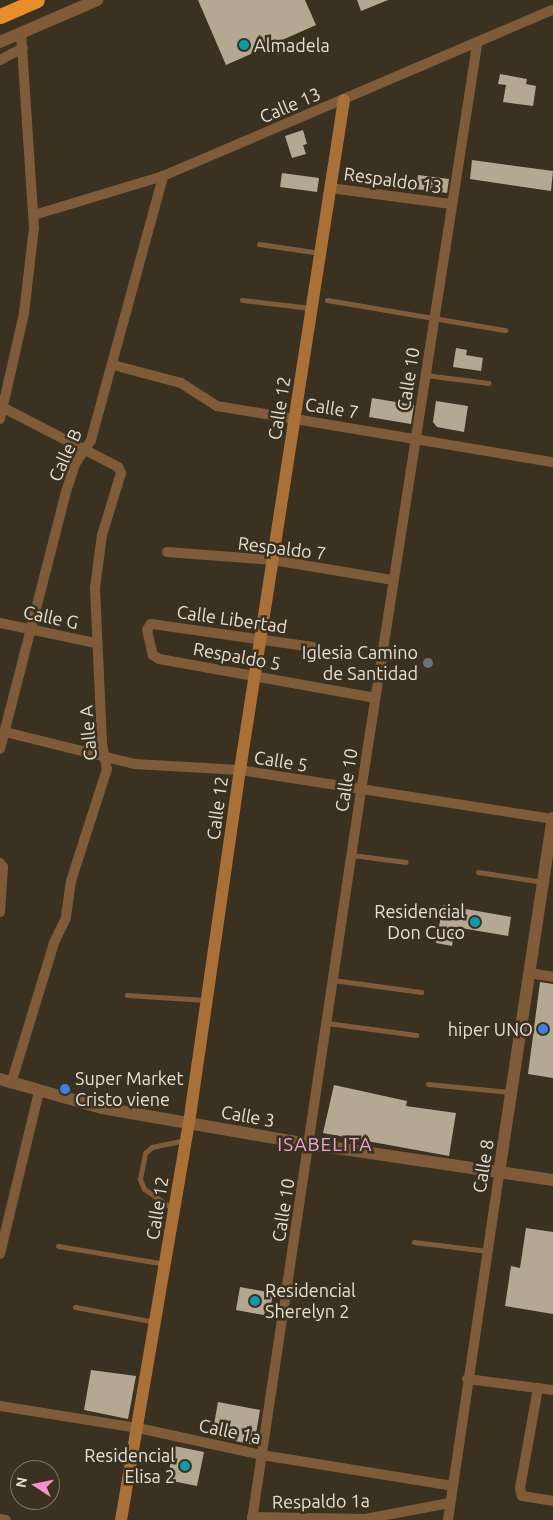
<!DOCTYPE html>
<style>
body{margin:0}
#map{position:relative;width:553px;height:1520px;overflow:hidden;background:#3b3120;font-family:Ubuntu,sans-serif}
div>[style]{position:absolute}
.building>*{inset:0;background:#b4a893}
.service>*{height:5px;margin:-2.5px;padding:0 2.5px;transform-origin:2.5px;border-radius:2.5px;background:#7f5b39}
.minor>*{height:10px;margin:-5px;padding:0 5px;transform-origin:5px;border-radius:5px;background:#7f5b39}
.tertiary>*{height:12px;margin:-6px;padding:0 6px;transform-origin:6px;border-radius:6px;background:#7f5b39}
.secondary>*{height:12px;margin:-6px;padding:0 6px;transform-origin:6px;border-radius:6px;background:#a97037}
.motorway>*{height:15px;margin:-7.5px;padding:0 7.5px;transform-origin:7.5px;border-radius:7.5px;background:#e68e2a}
.dots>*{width:14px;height:14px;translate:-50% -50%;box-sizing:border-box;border:2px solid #3b3120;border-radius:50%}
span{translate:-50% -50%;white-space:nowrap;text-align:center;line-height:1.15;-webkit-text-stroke:5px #3b3120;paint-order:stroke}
.poi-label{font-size:18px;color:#e6dfd4}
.left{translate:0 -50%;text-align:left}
.right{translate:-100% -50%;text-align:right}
.street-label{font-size:18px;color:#e6dfd4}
.neighbourhood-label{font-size:19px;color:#efa7d2;letter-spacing:1px}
.north{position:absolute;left:10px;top:1460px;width:50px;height:50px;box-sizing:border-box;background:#3b3120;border:1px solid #7f7768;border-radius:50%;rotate:281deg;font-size:14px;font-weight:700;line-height:20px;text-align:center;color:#e6dfd4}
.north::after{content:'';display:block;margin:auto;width:18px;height:22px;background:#f690cf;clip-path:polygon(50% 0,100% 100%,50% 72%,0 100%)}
</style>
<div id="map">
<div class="building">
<i style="clip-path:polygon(198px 0,305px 0,316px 25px,226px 65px)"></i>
<i style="clip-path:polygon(357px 0,388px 0,361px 11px)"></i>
<i style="clip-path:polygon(500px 74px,527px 79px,526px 84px,536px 86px,533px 106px,503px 102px,506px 85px,498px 84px)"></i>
<i style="clip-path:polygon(303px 130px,307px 144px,303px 145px,306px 154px,292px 158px,285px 136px)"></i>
<i style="clip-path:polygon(472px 160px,553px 171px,551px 191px,470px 179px)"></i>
<i style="clip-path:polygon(282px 173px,319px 178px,317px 192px,280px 187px)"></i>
<i style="clip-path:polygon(418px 175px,449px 179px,447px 193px,416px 189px)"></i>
<i style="clip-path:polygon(456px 348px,467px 350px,466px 355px,483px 358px,481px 371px,453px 367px)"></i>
<i style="clip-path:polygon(372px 398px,414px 405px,411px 424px,369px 417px)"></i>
<i style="clip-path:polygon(436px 401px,468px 406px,464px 432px,437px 427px,433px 422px)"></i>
<i style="clip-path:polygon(443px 905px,511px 917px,508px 936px,455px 927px,452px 946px,436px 943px)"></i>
<i style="clip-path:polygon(540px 982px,553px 984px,553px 1078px,528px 1074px)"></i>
<i style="clip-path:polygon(334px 1085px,407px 1101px,406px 1106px,456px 1113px,449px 1156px,323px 1133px)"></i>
<i style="clip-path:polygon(526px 1228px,553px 1232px,553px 1314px,505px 1306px,511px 1266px,520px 1268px)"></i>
<i style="clip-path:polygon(240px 1287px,273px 1293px,269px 1316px,236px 1310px)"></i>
<i style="clip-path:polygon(91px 1370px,136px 1376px,128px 1419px,84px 1410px)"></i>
<i style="clip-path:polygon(218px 1402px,260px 1410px,254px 1445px,212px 1436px)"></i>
<i style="clip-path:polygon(174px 1446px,204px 1452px,197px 1486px,167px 1480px)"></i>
</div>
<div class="service">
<i style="left:259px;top:244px;width:62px;rotate:8.4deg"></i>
<i style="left:242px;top:300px;width:69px;rotate:6.6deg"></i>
<i style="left:327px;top:300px;width:181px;rotate:9.6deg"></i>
<i style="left:425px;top:375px;width:64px;rotate:7.2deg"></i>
<i style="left:352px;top:855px;width:54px;rotate:7.4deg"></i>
<i style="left:478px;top:872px;width:66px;rotate:8.7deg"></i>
<i style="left:333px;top:980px;width:89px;rotate:7.8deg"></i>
<i style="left:127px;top:995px;width:79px;rotate:3.6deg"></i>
<i style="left:327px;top:1023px;width:90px;rotate:7.7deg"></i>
<i style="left:428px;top:1084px;width:82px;rotate:5.6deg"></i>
<i style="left:173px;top:1209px;width:35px;rotate:-145deg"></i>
<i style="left:144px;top:1189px;width:11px;rotate:-112deg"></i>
<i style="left:140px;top:1179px;width:26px;rotate:-79deg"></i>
<i style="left:145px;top:1153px;width:9px;rotate:-41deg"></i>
<i style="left:152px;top:1147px;width:35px;rotate:-12deg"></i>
<i style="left:414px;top:1242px;width:74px;rotate:7deg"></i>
<i style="left:58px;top:1246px;width:109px;rotate:9.5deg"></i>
<i style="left:75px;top:1307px;width:81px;rotate:10.6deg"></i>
</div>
<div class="minor">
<i style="left:0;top:60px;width:26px;rotate:-28deg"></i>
<i style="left:330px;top:188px;width:122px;rotate:7.5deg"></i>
<i style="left:34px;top:215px;width:135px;rotate:-16.8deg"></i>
<i style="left:163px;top:176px;width:424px;rotate:-23.1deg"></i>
<i style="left:113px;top:365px;width:70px;rotate:14.8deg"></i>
<i style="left:181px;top:383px;width:43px;rotate:32.6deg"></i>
<i style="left:217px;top:406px;width:341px;rotate:9.5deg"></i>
<i style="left:0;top:406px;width:133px;rotate:27.3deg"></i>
<i style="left:118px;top:467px;width:7px;rotate:63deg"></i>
<i style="left:121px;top:473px;width:65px;rotate:107deg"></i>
<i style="left:102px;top:535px;width:53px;rotate:97.5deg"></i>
<i style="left:95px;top:588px;width:156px;rotate:87.4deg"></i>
<i style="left:102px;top:744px;width:25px;rotate:79deg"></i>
<i style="left:107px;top:769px;width:118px;rotate:107.8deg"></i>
<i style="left:71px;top:881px;width:37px;rotate:98deg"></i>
<i style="left:66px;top:918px;width:28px;rotate:116deg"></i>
<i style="left:54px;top:943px;width:147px;rotate:107deg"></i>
<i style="left:0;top:419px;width:109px;rotate:-77.2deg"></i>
<i style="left:24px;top:313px;width:86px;rotate:-83.3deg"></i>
<i style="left:34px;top:228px;width:195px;rotate:-93.8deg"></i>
<i style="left:167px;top:552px;width:106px;rotate:4.3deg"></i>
<i style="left:273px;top:560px;width:122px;rotate:9.5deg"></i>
<i style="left:0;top:623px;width:98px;rotate:11.8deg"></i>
<i style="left:313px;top:647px;width:164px;rotate:-171.9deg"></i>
<i style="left:151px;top:624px;width:7px;rotate:124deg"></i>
<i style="left:147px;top:630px;width:26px;rotate:77deg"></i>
<i style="left:153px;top:655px;width:7px;rotate:34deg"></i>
<i style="left:159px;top:659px;width:219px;rotate:10.2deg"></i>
<i style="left:5px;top:732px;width:133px;rotate:13.9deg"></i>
<i style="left:134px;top:764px;width:106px;rotate:3.2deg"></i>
<i style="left:240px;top:770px;width:317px;rotate:8.9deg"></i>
<i style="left:0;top:749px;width:262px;rotate:-75.6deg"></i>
<i style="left:65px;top:495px;width:33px;rotate:-72deg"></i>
<i style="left:75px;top:464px;width:29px;rotate:-56deg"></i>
<i style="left:91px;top:440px;width:274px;rotate:-74.7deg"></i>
<i style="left:0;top:863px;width:5px;rotate:53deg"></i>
<i style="left:3px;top:867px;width:45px;rotate:93.8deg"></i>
<i style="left:529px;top:973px;width:24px;rotate:9deg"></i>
<i style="left:0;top:1254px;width:167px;rotate:-76.5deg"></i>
<i style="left:467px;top:1379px;width:87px;rotate:7.3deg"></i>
<i style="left:538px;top:1388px;width:102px;rotate:100.2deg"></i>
<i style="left:520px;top:1488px;width:8px;rotate:76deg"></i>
<i style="left:522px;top:1496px;width:31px;rotate:9deg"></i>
<i style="left:0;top:1406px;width:140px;rotate:9.1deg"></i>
<i style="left:138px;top:1428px;width:127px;rotate:12.3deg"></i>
<i style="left:262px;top:1455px;width:193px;rotate:9.2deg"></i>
<i style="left:252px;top:1517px;width:113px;rotate:1deg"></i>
<i style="left:365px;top:1519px;width:86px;rotate:-10.7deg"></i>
<i style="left:0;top:1519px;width:6px;rotate:9deg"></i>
<i style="left:252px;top:1520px;width:737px;rotate:-81.5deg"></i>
<i style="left:361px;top:791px;width:755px;rotate:-81.16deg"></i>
<i style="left:448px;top:1520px;width:351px;rotate:-81.6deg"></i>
</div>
<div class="tertiary">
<i style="left:0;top:42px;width:106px;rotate:-23.4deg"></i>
<i style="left:0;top:1079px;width:106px;rotate:15.9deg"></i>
<i style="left:102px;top:1108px;width:210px;rotate:9.9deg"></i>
<i style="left:309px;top:1144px;width:247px;rotate:8.4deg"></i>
<i style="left:499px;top:1173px;width:359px;rotate:-81.4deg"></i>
</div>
<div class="secondary">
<i style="left:121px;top:1520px;width:403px;rotate:-80.3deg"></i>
<i style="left:189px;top:1123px;width:357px;rotate:-81.8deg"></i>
<i style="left:240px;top:770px;width:678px;rotate:-81.18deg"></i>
</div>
<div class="motorway">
<i style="left:0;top:16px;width:40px;rotate:-23.4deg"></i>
</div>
<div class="dots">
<i style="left:244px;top:45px;background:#0f9aa8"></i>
<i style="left:428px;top:663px;background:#6b7280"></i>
<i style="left:475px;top:922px;background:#0f9aa8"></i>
<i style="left:543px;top:1029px;background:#3f7fe0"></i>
<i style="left:65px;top:1089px;background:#3f7fe0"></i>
<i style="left:255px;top:1301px;background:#0f9aa8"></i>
<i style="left:185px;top:1466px;background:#0f9aa8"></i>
</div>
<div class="poi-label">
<span class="left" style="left:254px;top:45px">Almadela</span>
<span class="right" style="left:418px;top:663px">Iglesia Camino<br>de Santidad</span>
<span class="right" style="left:465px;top:922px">Residencial<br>Don Cuco</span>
<span class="right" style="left:533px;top:1029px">hiper UNO</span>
<span class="left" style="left:75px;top:1089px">Super Market<br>Cristo viene</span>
<span class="left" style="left:265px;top:1301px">Residencial<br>Sherelyn 2</span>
<span class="right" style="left:175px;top:1466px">Residencial<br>Elisa 2</span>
</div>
<div class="street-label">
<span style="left:290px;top:105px;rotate:-23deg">Calle 13</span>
<span style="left:393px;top:180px;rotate:8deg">Respaldo 13</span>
<span style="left:408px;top:379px;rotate:-81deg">Calle 10</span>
<span style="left:279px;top:408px;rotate:-81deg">Calle 12</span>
<span style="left:332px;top:408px;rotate:9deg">Calle 7</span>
<span style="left:65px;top:455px;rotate:-66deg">Calle B</span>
<span style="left:282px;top:548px;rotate:7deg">Respaldo 7</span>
<span style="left:51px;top:617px;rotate:12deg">Calle G</span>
<span style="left:232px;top:619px;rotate:8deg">Calle Libertad</span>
<span style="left:237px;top:656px;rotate:10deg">Respaldo 5</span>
<span style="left:88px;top:733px;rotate:-95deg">Calle A</span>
<span style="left:281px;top:761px;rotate:9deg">Calle 5</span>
<span style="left:346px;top:780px;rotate:-81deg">Calle 10</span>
<span style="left:217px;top:808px;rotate:-82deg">Calle 12</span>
<span style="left:248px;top:1116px;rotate:10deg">Calle 3</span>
<span style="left:483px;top:1166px;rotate:-81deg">Calle 8</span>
<span style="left:157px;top:1208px;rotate:-81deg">Calle 12</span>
<span style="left:283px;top:1210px;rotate:-81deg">Calle 10</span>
<span style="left:230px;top:1431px;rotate:12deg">Calle 1a</span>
<span style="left:321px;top:1501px;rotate:-1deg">Respaldo 1a</span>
</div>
<div class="neighbourhood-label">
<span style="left:325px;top:1145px">ISABELITA</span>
</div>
<div class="north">N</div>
</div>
